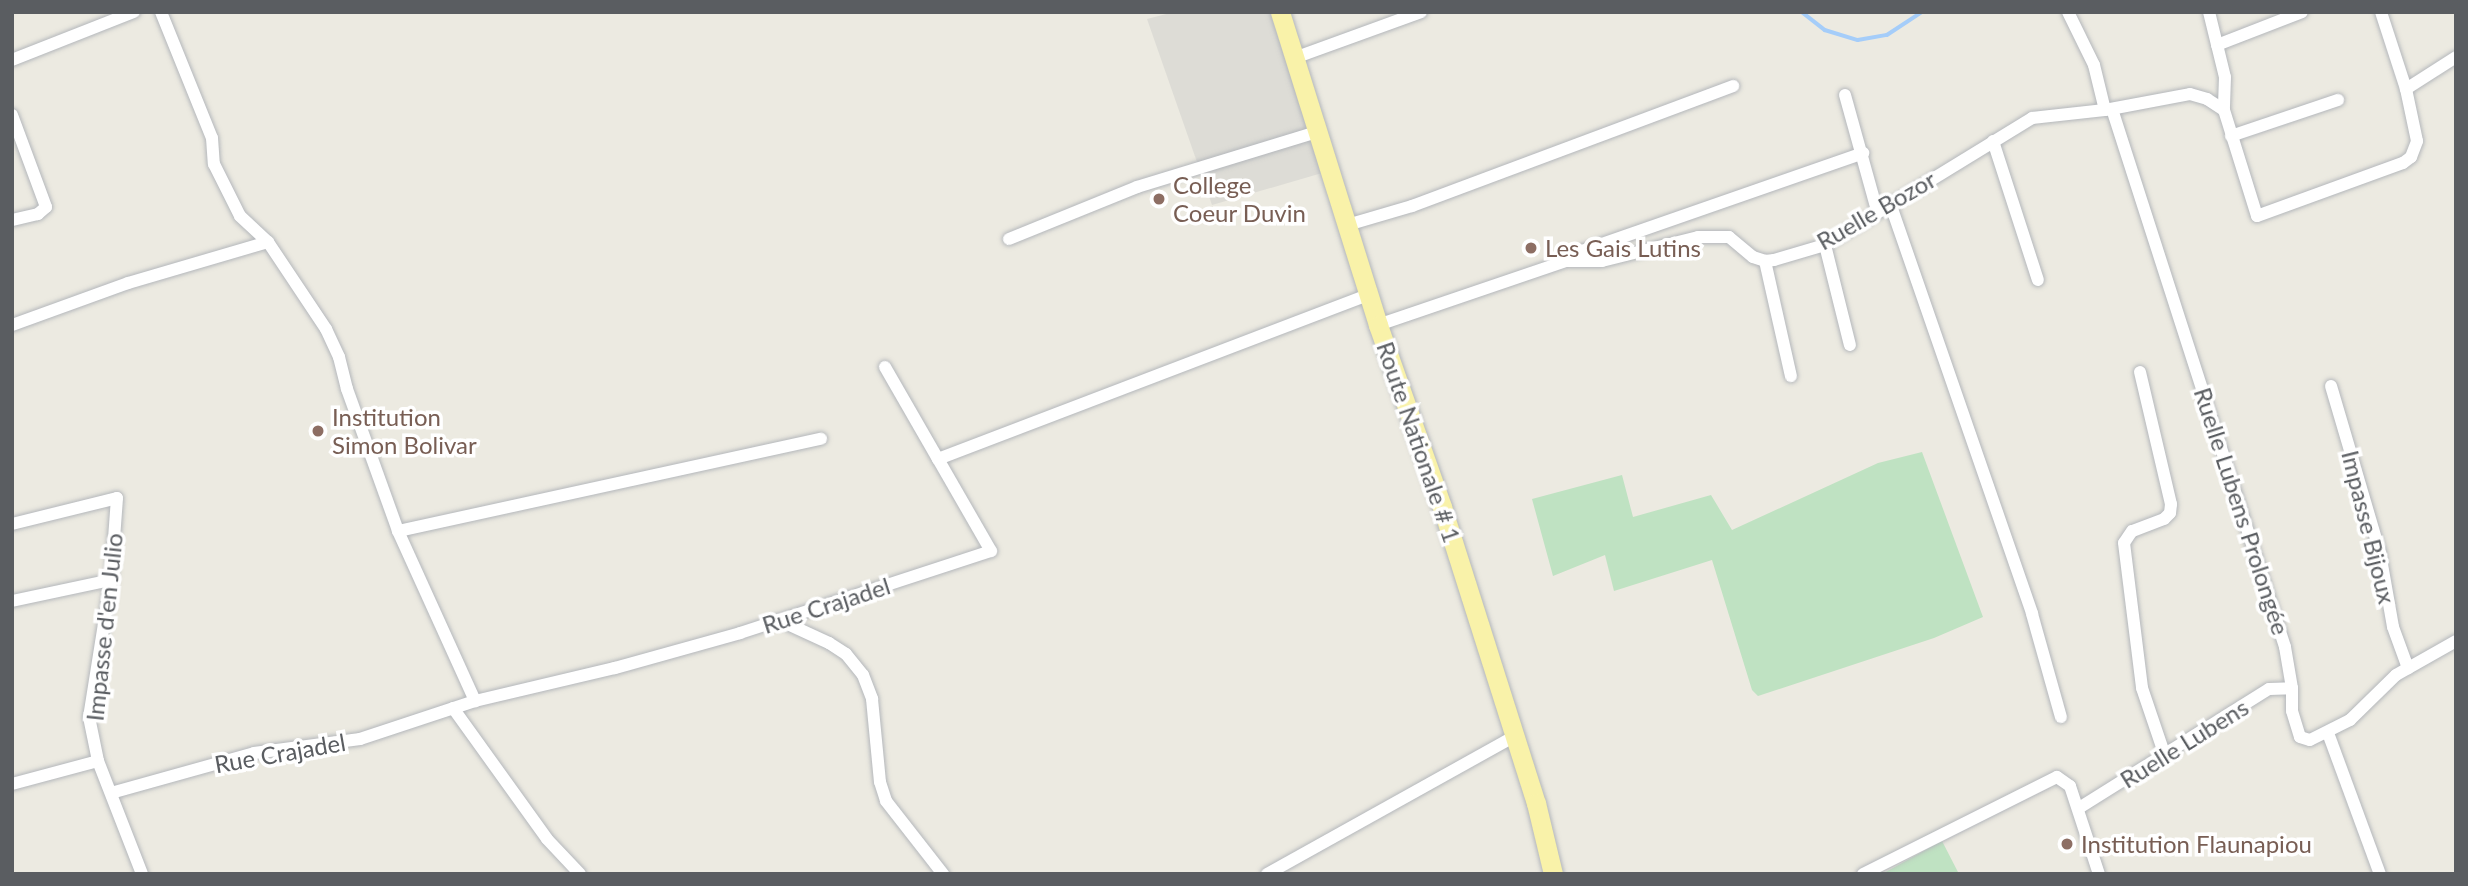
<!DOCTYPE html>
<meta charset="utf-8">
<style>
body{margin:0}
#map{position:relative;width:2468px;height:886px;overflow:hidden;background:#eceae1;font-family:Lato,sans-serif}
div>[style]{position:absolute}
.industrial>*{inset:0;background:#dddcd6}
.green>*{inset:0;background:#bfe2c2}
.stream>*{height:3.5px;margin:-1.75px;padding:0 1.75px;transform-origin:1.75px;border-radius:1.75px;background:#a5cdf9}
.roads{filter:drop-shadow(0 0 2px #b4b7bb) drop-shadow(0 0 2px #b4b7bb)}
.street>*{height:12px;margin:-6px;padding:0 6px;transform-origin:6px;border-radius:6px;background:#fff}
.primary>*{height:19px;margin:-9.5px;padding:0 9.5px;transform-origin:9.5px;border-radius:9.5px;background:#f9f2a9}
.dots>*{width:19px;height:19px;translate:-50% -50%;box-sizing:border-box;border:4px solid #fff;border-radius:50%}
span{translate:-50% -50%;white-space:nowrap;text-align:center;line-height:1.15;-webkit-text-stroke:7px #fff;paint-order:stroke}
.education-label{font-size:24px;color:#785e54}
.left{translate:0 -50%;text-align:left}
.street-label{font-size:24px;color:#5a5d61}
.frame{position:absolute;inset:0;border:14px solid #5a5d61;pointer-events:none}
</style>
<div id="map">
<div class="industrial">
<i style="clip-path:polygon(1174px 12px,1270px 12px,1322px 173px,1212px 205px,1147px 19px)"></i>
</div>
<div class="green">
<i style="clip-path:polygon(1922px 452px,1983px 617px,1934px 638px,1758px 696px,1752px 690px,1712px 560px,1614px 591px,1605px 555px,1553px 576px,1532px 499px,1622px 475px,1633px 517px,1711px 495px,1732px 530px,1878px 463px)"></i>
<i style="clip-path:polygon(1942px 841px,1959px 874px,1882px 874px)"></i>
</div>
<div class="stream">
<i style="left:1802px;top:12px;width:29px;rotate:38deg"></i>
<i style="left:1825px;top:30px;width:34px;rotate:17deg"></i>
<i style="left:1858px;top:40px;width:29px;rotate:-10deg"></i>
<i style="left:1887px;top:35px;width:42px;rotate:-33.3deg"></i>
</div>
<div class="roads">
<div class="street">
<i style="left:161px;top:12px;width:136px;rotate:68deg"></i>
<i style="left:212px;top:138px;width:26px;rotate:86deg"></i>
<i style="left:214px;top:164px;width:58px;rotate:63.4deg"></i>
<i style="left:240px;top:216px;width:38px;rotate:43deg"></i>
<i style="left:268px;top:242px;width:105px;rotate:56.3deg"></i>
<i style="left:326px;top:329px;width:31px;rotate:65deg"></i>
<i style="left:339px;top:357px;width:33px;rotate:76deg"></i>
<i style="left:347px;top:389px;width:151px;rotate:70.2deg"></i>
<i style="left:398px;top:531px;width:187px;rotate:65.6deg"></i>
<i style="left:2068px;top:12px;width:59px;rotate:63.9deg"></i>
<i style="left:2094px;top:65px;width:46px;rotate:76.3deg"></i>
<i style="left:2209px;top:12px;width:67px;rotate:76.2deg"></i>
<i style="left:2225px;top:77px;width:33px;rotate:92deg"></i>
<i style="left:2217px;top:45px;width:91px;rotate:-21.2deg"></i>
<i style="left:1294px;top:58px;width:135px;rotate:-19.9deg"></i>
<i style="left:12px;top:60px;width:131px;rotate:-21.5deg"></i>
<i style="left:2406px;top:89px;width:59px;rotate:-32.6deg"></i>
<i style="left:1845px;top:95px;width:119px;rotate:74.5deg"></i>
<i style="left:2112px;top:109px;width:565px;rotate:72.17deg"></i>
<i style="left:2285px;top:647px;width:42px;rotate:80.3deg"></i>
<i style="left:2292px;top:688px;width:23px;rotate:90deg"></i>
<i style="left:2292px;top:711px;width:27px;rotate:73deg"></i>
<i style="left:2300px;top:737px;width:10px;rotate:17deg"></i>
<i style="left:2310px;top:740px;width:45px;rotate:-26.6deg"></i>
<i style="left:2350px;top:720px;width:64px;rotate:-44.4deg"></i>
<i style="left:2396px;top:675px;width:69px;rotate:-29.5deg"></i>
<i style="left:12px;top:115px;width:98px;rotate:69.7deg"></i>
<i style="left:46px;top:207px;width:11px;rotate:139deg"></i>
<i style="left:38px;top:214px;width:27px;rotate:167deg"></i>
<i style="left:2231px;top:136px;width:113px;rotate:-18.6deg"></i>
<i style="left:1993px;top:141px;width:146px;rotate:72.1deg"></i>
<i style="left:1890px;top:203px;width:435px;rotate:70.9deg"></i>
<i style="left:2032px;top:614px;width:107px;rotate:74.3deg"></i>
<i style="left:1347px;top:225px;width:68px;rotate:-16.3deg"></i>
<i style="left:1412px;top:206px;width:343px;rotate:-20.5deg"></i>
<i style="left:1009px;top:239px;width:138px;rotate:-22.1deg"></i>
<i style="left:1137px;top:187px;width:188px;rotate:-17deg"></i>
<i style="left:1825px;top:245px;width:103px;rotate:76deg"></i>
<i style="left:1566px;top:261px;width:19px;rotate:-32deg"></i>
<i style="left:1582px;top:251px;width:298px;rotate:-19.2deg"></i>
<i style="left:1765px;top:261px;width:118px;rotate:77.3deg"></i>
<i style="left:12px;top:325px;width:123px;rotate:-19.9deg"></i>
<i style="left:128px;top:283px;width:146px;rotate:-16.3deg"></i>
<i style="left:1378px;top:325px;width:199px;rotate:-18.8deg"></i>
<i style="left:1566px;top:261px;width:36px"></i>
<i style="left:1602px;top:261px;width:99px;rotate:-14deg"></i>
<i style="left:1698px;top:237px;width:31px"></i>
<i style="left:1729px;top:237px;width:31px;rotate:40deg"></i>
<i style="left:1753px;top:257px;width:13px;rotate:18deg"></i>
<i style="left:1765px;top:261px;width:9px;rotate:-6deg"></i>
<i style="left:1774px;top:260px;width:53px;rotate:-16.4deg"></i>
<i style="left:1825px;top:245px;width:243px;rotate:-31.5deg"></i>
<i style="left:2032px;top:118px;width:73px;rotate:-6.3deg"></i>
<i style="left:2105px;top:110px;width:86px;rotate:-10.7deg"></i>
<i style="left:2190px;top:94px;width:18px;rotate:16deg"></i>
<i style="left:2207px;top:99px;width:20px;rotate:33deg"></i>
<i style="left:2224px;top:110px;width:111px;rotate:72.7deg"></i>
<i style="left:2257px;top:216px;width:155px;rotate:-20deg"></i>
<i style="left:2403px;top:163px;width:10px;rotate:-37deg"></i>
<i style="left:2411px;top:157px;width:17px;rotate:-69deg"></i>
<i style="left:2417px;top:141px;width:53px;rotate:-101.9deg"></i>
<i style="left:2406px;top:89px;width:81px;rotate:-108deg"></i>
<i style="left:885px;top:367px;width:106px;rotate:60.1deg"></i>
<i style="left:2140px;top:372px;width:136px;rotate:76.8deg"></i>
<i style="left:2171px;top:504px;width:9px;rotate:96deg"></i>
<i style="left:2170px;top:513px;width:8px;rotate:135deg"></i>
<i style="left:2164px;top:519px;width:34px;rotate:159deg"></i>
<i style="left:2132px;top:531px;width:14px;rotate:124deg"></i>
<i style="left:2124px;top:543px;width:146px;rotate:82.9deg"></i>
<i style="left:2142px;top:688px;width:72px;rotate:71.3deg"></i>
<i style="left:2331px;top:386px;width:174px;rotate:73.6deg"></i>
<i style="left:2380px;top:553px;width:75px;rotate:80deg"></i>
<i style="left:2393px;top:627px;width:44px;rotate:69.9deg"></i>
<i style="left:12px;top:524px;width:108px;rotate:-13.9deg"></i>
<i style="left:117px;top:498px;width:82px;rotate:94.2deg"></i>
<i style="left:111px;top:580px;width:139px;rotate:99.1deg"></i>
<i style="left:89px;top:717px;width:45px;rotate:78.4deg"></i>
<i style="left:98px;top:761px;width:121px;rotate:68.7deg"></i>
<i style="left:398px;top:531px;width:433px;rotate:-12.3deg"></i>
<i style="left:12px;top:601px;width:101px;rotate:-12deg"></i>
<i style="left:779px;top:620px;width:55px;rotate:24.7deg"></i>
<i style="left:829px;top:643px;width:20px;rotate:33deg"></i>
<i style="left:846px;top:654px;width:27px;rotate:51deg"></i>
<i style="left:863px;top:675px;width:26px;rotate:69deg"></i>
<i style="left:872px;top:699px;width:83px;rotate:84.5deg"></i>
<i style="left:880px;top:782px;width:20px;rotate:72deg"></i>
<i style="left:886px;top:801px;width:93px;rotate:52deg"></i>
<i style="left:453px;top:708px;width:161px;rotate:54.3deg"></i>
<i style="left:547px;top:839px;width:48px;rotate:46.7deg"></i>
<i style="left:2328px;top:733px;width:150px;rotate:69.8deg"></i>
<i style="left:12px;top:784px;width:89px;rotate:-15deg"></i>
<i style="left:111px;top:793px;width:148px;rotate:-15.6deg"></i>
<i style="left:254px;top:753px;width:107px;rotate:-7.5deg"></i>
<i style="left:360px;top:739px;width:121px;rotate:-18.3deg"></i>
<i style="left:475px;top:701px;width:144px;rotate:-13.3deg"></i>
<i style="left:615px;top:668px;width:130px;rotate:-15.6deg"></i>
<i style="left:740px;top:633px;width:264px;rotate:-18.1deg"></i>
<i style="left:991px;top:551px;width:106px;rotate:-119.9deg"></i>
<i style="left:938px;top:459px;width:462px;rotate:-20.9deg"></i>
<i style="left:2079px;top:808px;width:224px;rotate:-32.1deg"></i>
<i style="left:2269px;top:689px;width:23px;rotate:-2deg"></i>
<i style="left:1267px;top:874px;width:284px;rotate:-29.1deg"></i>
<i style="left:1863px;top:874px;width:217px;rotate:-26.6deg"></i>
<i style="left:2057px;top:777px;width:16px;rotate:35deg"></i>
<i style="left:2070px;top:786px;width:93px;rotate:71.8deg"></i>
</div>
<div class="primary">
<i style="left:1280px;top:12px;width:328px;rotate:72.6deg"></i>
<i style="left:1378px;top:325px;width:193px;rotate:70.6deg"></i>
<i style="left:1442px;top:507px;width:311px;rotate:72.4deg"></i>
<i style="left:1536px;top:803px;width:73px;rotate:76.5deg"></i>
</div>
</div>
<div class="dots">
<i style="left:1159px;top:199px;background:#8d6e63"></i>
<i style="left:1531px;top:248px;background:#8d6e63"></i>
<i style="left:318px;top:431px;background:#8d6e63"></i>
<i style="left:2067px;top:844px;background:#8d6e63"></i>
</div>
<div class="education-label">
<span class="left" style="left:1173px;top:199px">College<br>Coeur Duvin</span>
<span class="left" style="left:1545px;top:248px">Les Gais Lutins</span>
<span class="left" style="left:332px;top:431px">Institution<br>Simon Bolivar</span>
<span class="left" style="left:2081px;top:844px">Institution Flaunapiou</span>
</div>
<div class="street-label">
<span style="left:1876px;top:210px;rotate:-30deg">Ruelle Bozor</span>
<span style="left:1419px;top:442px;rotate:71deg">Route Nationale # 1</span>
<span style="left:2242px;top:511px;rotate:72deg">Ruelle Lubens Prolongée</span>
<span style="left:2369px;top:527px;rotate:76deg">Impasse Bijoux</span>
<span style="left:826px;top:605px;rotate:-18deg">Rue Crajadel</span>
<span style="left:104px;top:627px;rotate:-84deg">Impasse d'en Julio</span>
<span style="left:2184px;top:743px;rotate:-32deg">Ruelle Lubens</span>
<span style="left:280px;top:753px;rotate:-10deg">Rue Crajadel</span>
</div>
<div class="frame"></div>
</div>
